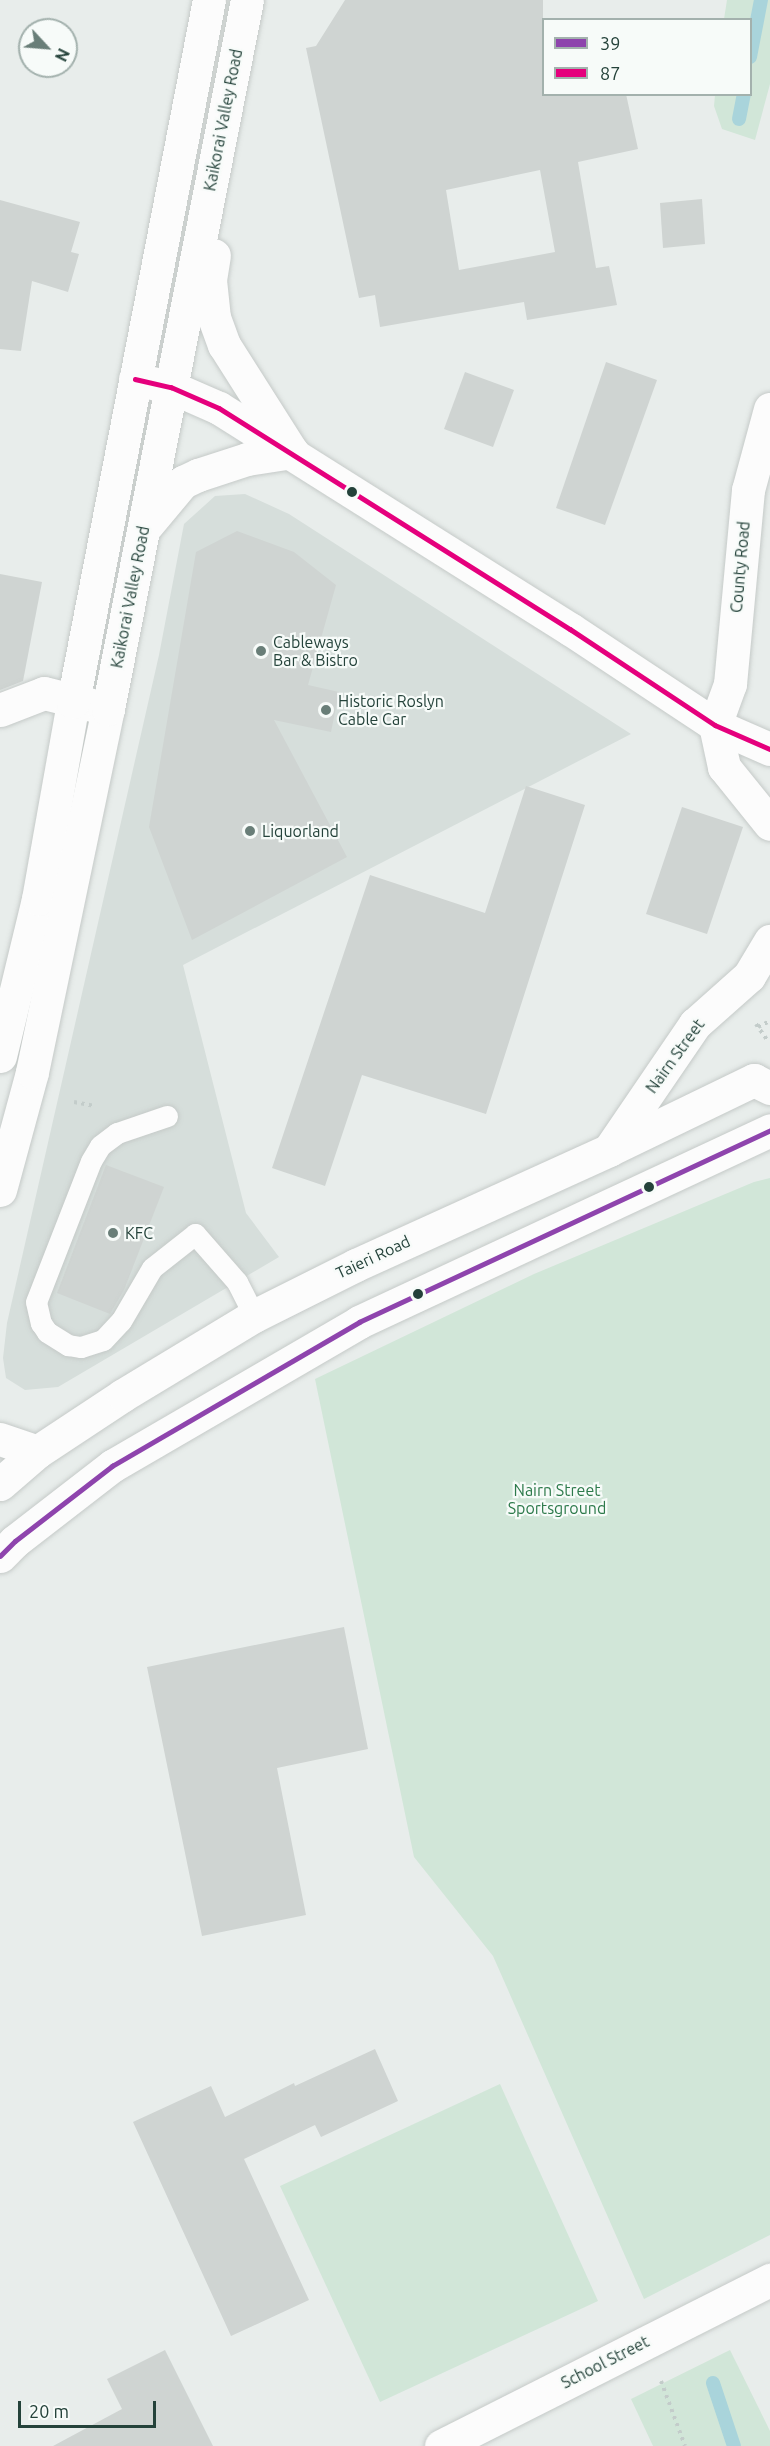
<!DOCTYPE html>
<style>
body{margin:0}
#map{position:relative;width:770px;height:2446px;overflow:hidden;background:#e8edeb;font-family:Ubuntu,sans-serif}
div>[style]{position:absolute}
.built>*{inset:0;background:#d6dedb}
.green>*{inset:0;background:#d1e6d8}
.stream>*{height:14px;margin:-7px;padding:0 7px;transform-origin:7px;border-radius:7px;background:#a9d4db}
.building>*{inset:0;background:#cfd4d2}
.path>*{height:4px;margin-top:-2px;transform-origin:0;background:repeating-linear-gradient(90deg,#c3ccca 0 3px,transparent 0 7.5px)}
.roads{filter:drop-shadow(0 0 2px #c5cac8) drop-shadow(0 0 2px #c5cac8)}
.lane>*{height:21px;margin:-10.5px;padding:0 10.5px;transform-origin:10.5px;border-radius:10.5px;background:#fcfcfc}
.street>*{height:33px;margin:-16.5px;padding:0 16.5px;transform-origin:16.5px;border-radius:16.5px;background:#fcfcfc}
.secondary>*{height:33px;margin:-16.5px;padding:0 16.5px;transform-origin:16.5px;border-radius:16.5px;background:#fcfcfc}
.bus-1>*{height:4.5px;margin:-2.25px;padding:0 2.25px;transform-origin:2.25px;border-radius:2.25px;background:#8e44ad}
.bus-2>*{height:4.5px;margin:-2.25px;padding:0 2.25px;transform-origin:2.25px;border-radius:2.25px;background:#e5007d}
.dots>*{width:16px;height:16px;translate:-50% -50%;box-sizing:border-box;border:3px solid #f7fbf9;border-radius:50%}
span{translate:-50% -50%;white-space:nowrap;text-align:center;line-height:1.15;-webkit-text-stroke:4.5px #f7fbf9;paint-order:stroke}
.street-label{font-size:16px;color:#24423a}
.poi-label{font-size:16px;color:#24423a}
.left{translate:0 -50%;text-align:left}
.park-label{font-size:16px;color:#2d7a4b}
.legend{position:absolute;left:542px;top:18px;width:210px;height:78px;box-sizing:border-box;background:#f7fbf9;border:2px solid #a3b1ad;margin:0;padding:8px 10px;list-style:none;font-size:18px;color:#24423a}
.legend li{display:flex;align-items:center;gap:12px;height:30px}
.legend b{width:30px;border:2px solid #a3b1ad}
.north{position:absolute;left:18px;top:18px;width:60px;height:60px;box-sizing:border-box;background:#f7fbf9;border:2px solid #a3b1ad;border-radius:50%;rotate:116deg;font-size:16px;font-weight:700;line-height:24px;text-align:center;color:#24423a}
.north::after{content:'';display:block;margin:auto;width:21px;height:27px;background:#697e78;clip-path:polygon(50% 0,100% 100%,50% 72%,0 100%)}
.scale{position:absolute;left:18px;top:2401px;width:138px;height:27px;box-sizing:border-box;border:3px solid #24423a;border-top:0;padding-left:8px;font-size:18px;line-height:21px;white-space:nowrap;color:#24423a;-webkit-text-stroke:4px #f7fbf9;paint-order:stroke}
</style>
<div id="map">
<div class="built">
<i style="clip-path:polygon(245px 494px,289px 514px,631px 734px,183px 965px,246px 1213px,279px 1257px,58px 1387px,25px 1390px,6px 1378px,3px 1358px,7px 1323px,159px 655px,184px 524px,215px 496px)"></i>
</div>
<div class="green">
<i style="clip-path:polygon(727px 0,770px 0,770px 84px,755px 140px,722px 129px,714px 106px,715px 95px,750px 94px,750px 20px,724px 19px)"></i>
<i style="clip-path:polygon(770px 1178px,770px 2235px,644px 2299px,493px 1956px,414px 1857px,315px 1379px,534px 1274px,754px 1182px)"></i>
<i style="clip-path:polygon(500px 2084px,598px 2301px,380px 2402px,280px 2186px)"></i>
<i style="clip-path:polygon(730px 2350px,770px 2431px,770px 2446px,653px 2446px,631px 2399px)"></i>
</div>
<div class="stream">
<i style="left:750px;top:57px;width:58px;rotate:-79.1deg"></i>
<i style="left:739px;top:119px;width:25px;rotate:-79deg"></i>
<i style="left:713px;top:2383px;width:66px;rotate:71.6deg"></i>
</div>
<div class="building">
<i style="clip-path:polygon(evenodd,345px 0,543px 0,543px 94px,626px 94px,638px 149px,578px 162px,596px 268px,609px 266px,617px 305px,527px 320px,524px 302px,380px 327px,375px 295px,359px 298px,306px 48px,316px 46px,345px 0,540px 170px,555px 252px,459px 270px,446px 190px,540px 170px)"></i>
<i style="clip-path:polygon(702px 199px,705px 244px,663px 248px,660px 203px)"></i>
<i style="clip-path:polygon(0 200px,80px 222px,71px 252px,79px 254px,68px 292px,32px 281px,21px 351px,0 349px)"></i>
<i style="clip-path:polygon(606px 362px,657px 380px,605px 525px,556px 508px)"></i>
<i style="clip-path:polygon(465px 372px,514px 390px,493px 447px,444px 429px)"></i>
<i style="clip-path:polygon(237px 531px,294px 552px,336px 585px,308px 685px,339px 692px,331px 732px,274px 720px,347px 857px,192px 940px,149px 827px,196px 552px)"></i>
<i style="clip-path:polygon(0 574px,42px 582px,23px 681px,0 690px)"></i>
<i style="clip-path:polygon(526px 786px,585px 805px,486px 1114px,362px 1075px,325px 1186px,272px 1168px,370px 875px,485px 913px)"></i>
<i style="clip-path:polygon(682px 807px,743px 827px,707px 934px,646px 914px)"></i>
<i style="clip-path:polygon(106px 1165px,164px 1187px,124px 1290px,110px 1314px,57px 1293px)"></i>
<i style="clip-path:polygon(344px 1627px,368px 1749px,277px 1768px,306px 1915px,202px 1936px,147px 1667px)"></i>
<i style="clip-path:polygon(375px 2049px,398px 2101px,321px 2137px,315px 2125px,244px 2159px,309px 2300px,231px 2336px,133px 2122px,211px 2086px,225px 2117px,294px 2083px,295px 2086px)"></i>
<i style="clip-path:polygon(165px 2350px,213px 2446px,53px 2446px,122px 2409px,107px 2379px)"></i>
</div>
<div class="path">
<i style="left:756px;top:1024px;width:19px;rotate:55deg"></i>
<i style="left:758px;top:1027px;width:13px;rotate:-27deg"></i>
<i style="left:74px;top:1102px;width:20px;rotate:11deg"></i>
<i style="left:661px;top:2381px;width:69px;rotate:69.7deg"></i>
</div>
<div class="roads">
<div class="lane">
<i style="left:167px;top:1116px;width:53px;rotate:161.2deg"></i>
<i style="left:117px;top:1133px;width:21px;rotate:143deg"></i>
<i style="left:100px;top:1146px;width:17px;rotate:121deg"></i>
<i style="left:91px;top:1161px;width:151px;rotate:111.3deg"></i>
<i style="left:36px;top:1302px;width:22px;rotate:77deg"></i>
<i style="left:41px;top:1323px;width:11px;rotate:56deg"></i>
<i style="left:47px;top:1332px;width:25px;rotate:32deg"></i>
<i style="left:68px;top:1345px;width:13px;rotate:9deg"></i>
<i style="left:81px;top:1347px;width:23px;rotate:-18deg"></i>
<i style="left:103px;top:1340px;width:26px;rotate:-47deg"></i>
<i style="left:121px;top:1321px;width:61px;rotate:-59.7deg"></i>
<i style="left:152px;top:1268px;width:55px;rotate:-38.3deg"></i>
<i style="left:195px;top:1234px;width:64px;rotate:48.8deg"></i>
<i style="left:237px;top:1282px;width:38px;rotate:63deg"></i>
</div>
<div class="street">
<i style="left:135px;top:379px;width:37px;rotate:13deg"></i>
<i style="left:171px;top:387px;width:52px;rotate:23.6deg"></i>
<i style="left:219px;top:408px;width:415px;rotate:32.2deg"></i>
<i style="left:570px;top:629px;width:174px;rotate:33.5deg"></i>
<i style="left:715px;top:725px;width:60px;rotate:23.6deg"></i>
<i style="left:0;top:710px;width:47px;rotate:-21.1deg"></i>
<i style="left:44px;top:693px;width:66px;rotate:14deg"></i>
<i style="left:715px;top:725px;width:44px;rotate:-69.9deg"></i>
<i style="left:730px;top:684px;width:195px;rotate:-84.7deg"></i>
<i style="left:748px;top:490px;width:84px;rotate:-74.8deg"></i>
<i style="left:715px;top:725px;width:43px;rotate:77.9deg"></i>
<i style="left:724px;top:767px;width:73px;rotate:51.1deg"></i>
<i style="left:609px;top:1150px;width:153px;rotate:-55.7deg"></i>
<i style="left:695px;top:1024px;width:72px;rotate:-41.6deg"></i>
<i style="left:749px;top:976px;width:41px;rotate:-59deg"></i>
<i style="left:441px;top:2446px;width:369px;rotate:-26.8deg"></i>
</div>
<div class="secondary">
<i style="left:147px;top:525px;width:56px;rotate:-50.1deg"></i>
<i style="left:183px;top:482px;width:17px;rotate:-25deg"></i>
<i style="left:198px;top:475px;width:52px;rotate:-18.1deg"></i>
<i style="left:247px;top:459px;width:46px;rotate:-8.8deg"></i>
<i style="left:292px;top:452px;width:127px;rotate:-122.4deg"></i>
<i style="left:224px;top:345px;width:29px;rotate:-110deg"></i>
<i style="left:214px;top:318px;width:38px;rotate:-96deg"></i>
<i style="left:210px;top:280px;width:25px;rotate:-81deg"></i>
<i style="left:0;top:1056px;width:162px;rotate:-76.4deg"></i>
<i style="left:38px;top:899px;width:200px;rotate:-79.9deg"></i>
<i style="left:73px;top:702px;width:715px;rotate:-79.04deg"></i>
<i style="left:0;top:1190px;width:122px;rotate:-74.8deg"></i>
<i style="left:32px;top:1072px;width:371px;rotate:-78.2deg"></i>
<i style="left:108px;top:709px;width:722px;rotate:-78.91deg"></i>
<i style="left:0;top:1439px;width:39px;rotate:19deg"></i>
<i style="left:0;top:1484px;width:49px;rotate:-40.9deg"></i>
<i style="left:37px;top:1452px;width:103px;rotate:-33.5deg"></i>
<i style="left:123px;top:1395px;width:153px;rotate:-31.1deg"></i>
<i style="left:254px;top:1316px;width:114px;rotate:-26.6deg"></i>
<i style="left:356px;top:1265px;width:278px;rotate:-24.4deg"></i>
<i style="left:609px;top:1150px;width:161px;rotate:-25.8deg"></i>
<i style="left:754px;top:1080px;width:18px;rotate:27deg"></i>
<i style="left:0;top:1556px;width:21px;rotate:-45deg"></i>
<i style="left:15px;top:1541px;width:123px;rotate:-37.7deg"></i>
<i style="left:112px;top:1466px;width:286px;rotate:-30.2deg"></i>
<i style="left:359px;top:1322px;width:454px;rotate:-25deg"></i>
</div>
</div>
<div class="bus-1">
<i style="left:0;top:1556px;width:21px;rotate:-45deg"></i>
<i style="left:15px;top:1541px;width:123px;rotate:-37.7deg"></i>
<i style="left:112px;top:1466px;width:286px;rotate:-30.2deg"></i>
<i style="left:359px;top:1322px;width:454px;rotate:-25deg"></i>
</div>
<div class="bus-2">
<i style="left:135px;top:379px;width:37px;rotate:13deg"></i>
<i style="left:171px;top:387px;width:52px;rotate:23.6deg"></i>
<i style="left:219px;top:408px;width:415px;rotate:32.2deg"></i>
<i style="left:570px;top:629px;width:174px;rotate:33.5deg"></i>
<i style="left:715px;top:725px;width:60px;rotate:23.6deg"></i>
</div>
<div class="dots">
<i style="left:352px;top:492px;background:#24423a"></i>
<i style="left:261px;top:651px;background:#697e78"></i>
<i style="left:326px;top:710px;background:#697e78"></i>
<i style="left:250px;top:831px;background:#697e78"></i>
<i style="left:649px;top:1187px;background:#24423a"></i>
<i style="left:113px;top:1233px;background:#697e78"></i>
<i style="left:418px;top:1294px;background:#24423a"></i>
</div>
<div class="street-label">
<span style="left:223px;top:120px;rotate:-79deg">Kaikorai Valley Road</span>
<span style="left:740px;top:567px;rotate:-85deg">County Road</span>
<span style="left:130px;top:597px;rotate:-79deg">Kaikorai Valley Road</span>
<span style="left:675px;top:1056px;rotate:-54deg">Nairn Street</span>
<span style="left:373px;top:1257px;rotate:-25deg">Taieri Road</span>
<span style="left:605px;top:2362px;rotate:-27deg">School Street</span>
</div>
<div class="poi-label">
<span class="left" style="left:273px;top:651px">Cableways<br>Bar &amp; Bistro</span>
<span class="left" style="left:338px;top:710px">Historic Roslyn<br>Cable Car</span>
<span class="left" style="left:262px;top:831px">Liquorland</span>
<span class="left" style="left:125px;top:1233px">KFC</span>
</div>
<div class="park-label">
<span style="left:557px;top:1499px">Nairn Street<br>Sportsground</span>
</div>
<ul class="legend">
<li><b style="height:8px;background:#8e44ad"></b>39</li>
<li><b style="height:8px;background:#e5007d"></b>87</li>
</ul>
<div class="north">N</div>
<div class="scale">20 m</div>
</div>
